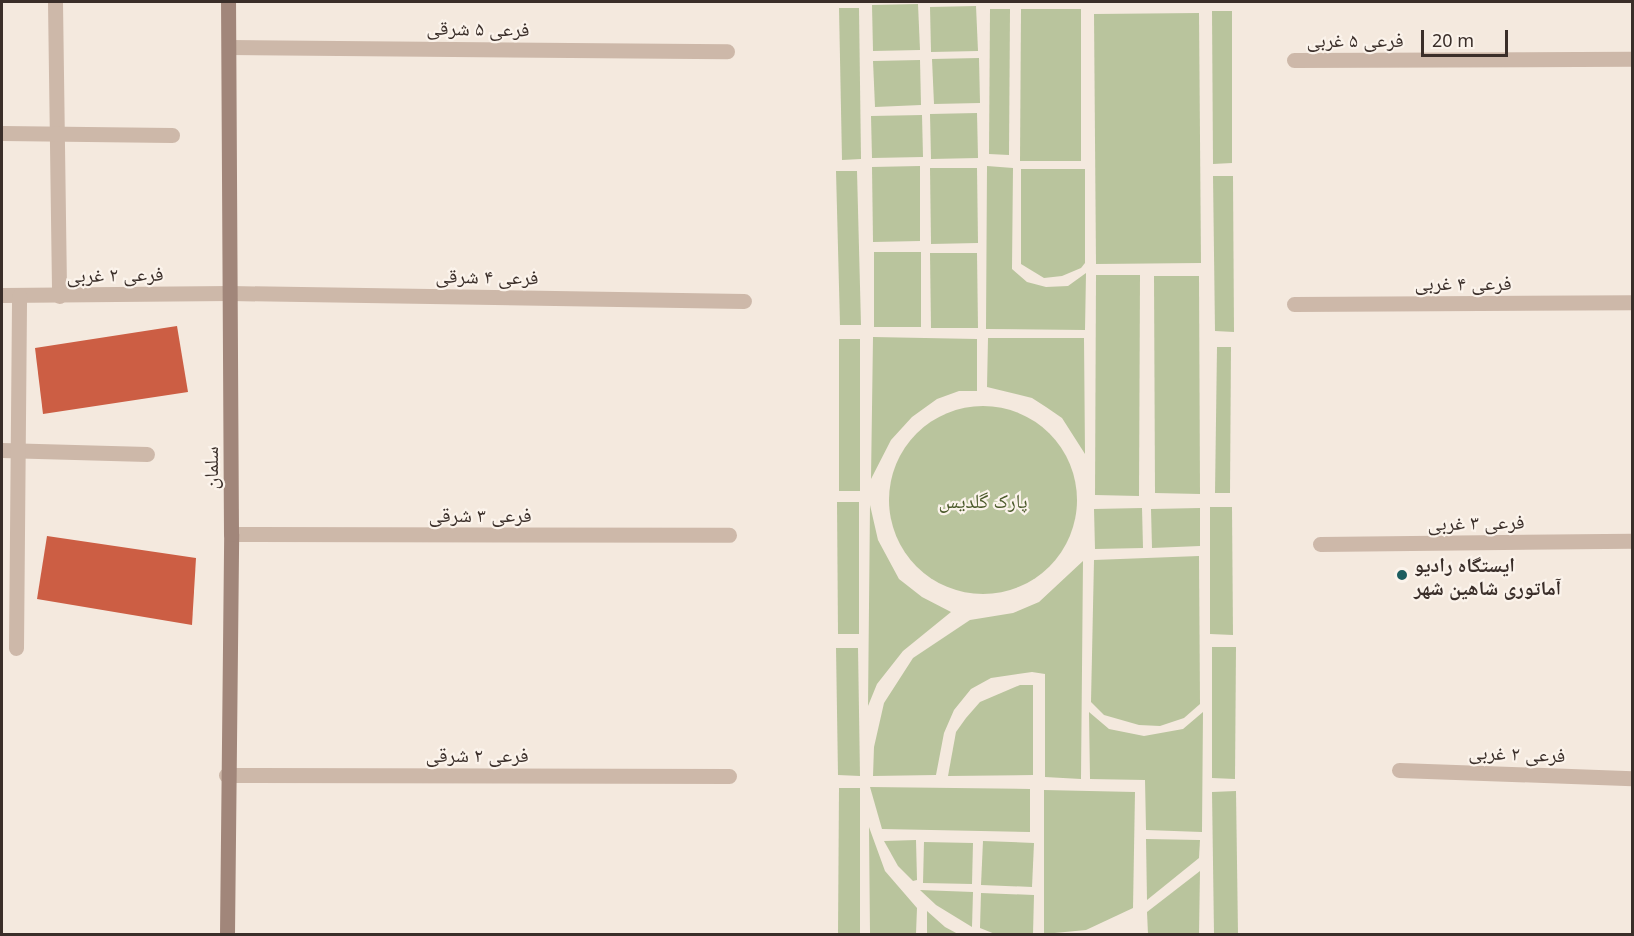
<!DOCTYPE html>
<meta charset="utf-8">
<style>
body{margin:0}
#map{position:relative;width:1634px;height:936px;overflow:hidden;background:#f4e9de;font-family:"Noto Sans","Noto Naskh Arabic",sans-serif}
div>[style]{position:absolute}
.green>*{inset:0;background:#b9c49d}
.round{border-radius:50%}
.building>*{inset:0;background:#cc5e44}
.street>*{height:15px;margin:-7.5px;padding:0 7.5px;transform-origin:7.5px;border-radius:7.5px;background:#cdb8a9}
.secondary>*{height:15px;margin:-7.5px;padding:0 7.5px;transform-origin:7.5px;border-radius:7.5px;background:#a1867a}
.dots>*{width:16px;height:16px;translate:-50% -50%;box-sizing:border-box;border:3px solid #fbf3eb;border-radius:50%}
span{translate:-50% -50%;white-space:nowrap;text-align:center;line-height:1.15;-webkit-text-stroke:4.5px #fbf3eb;paint-order:stroke}
.street-label{font-size:20px;color:#3a2e29}
.park-label{font-size:20px;color:#4b5a2b}
.poi-label{font-size:20px;color:#3a2e29;font-weight:700}
.left{translate:0 -50%;text-align:left}
.frame{position:absolute;inset:0;border:3px solid #3a2e29;pointer-events:none}
.scale{position:absolute;left:1421px;top:30px;width:87px;height:27px;box-sizing:border-box;border:3px solid #3a2e29;border-top:0;padding-left:8px;font-size:18px;line-height:21px;white-space:nowrap;color:#3a2e29;-webkit-text-stroke:4px #fbf3eb;paint-order:stroke}
</style>
<div id="map">
<div class="green">
<i style="clip-path:polygon(918px 4px,920px 50px,873px 51px,872px 5px)"></i>
<i style="clip-path:polygon(976px 6px,978px 51px,931px 52px,930px 7px)"></i>
<i style="clip-path:polygon(839px 8px,859px 8px,861px 159px,842px 160px)"></i>
<i style="clip-path:polygon(990px 9px,1010px 9px,1009px 155px,989px 154px)"></i>
<i style="clip-path:polygon(1021px 9px,1081px 9px,1081px 161px,1020px 161px)"></i>
<i style="clip-path:polygon(1212px 11px,1232px 11px,1232px 163px,1213px 164px)"></i>
<i style="clip-path:polygon(1199px 13px,1201px 263px,1096px 264px,1094px 14px)"></i>
<i style="clip-path:polygon(979px 58px,980px 103px,934px 104px,932px 59px)"></i>
<i style="clip-path:polygon(920px 60px,921px 105px,875px 107px,873px 61px)"></i>
<i style="clip-path:polygon(977px 113px,978px 158px,931px 159px,930px 114px)"></i>
<i style="clip-path:polygon(922px 115px,923px 157px,872px 158px,871px 116px)"></i>
<i style="clip-path:polygon(920px 166px,920px 241px,873px 242px,872px 167px)"></i>
<i style="clip-path:polygon(987px 166px,1013px 168px,1012px 269px,1027px 282px,1046px 287px,1068px 286px,1086px 273px,1085px 330px,986px 329px)"></i>
<i style="clip-path:polygon(930px 168px,977px 168px,978px 243px,931px 244px)"></i>
<i style="clip-path:polygon(1021px 169px,1085px 169px,1085px 263px,1081px 268px,1062px 276px,1044px 278px,1021px 264px)"></i>
<i style="clip-path:polygon(857px 171px,861px 325px,840px 325px,836px 171px)"></i>
<i style="clip-path:polygon(1213px 176px,1233px 176px,1234px 332px,1215px 331px)"></i>
<i style="clip-path:polygon(874px 252px,921px 252px,921px 327px,874px 327px)"></i>
<i style="clip-path:polygon(930px 253px,977px 253px,978px 328px,931px 328px)"></i>
<i style="clip-path:polygon(1096px 275px,1140px 275px,1139px 496px,1095px 495px)"></i>
<i style="clip-path:polygon(1154px 276px,1199px 276px,1200px 494px,1155px 493px)"></i>
<i style="clip-path:polygon(873px 337px,977px 339px,977px 391px,959px 391px,937px 399px,912px 417px,891px 440px,871px 479px)"></i>
<i style="clip-path:polygon(988px 338px,1084px 338px,1085px 454px,1062px 418px,1046px 407px,1032px 398px,987px 387px)"></i>
<i style="clip-path:polygon(839px 339px,860px 339px,860px 491px,839px 491px)"></i>
<i style="clip-path:polygon(1217px 347px,1231px 347px,1230px 493px,1215px 493px)"></i>
<i class="round" style="left:889px;top:406px;width:188px;height:188px"></i>
<i style="clip-path:polygon(837px 502px,859px 502px,859px 634px,838px 634px)"></i>
<i style="clip-path:polygon(870px 505px,878px 540px,899px 579px,922px 597px,951px 612px,903px 651px,877px 684px,868px 706px)"></i>
<i style="clip-path:polygon(1210px 507px,1232px 507px,1233px 635px,1210px 634px)"></i>
<i style="clip-path:polygon(1142px 508px,1143px 548px,1095px 549px,1094px 509px)"></i>
<i style="clip-path:polygon(1200px 508px,1200px 546px,1152px 548px,1151px 509px)"></i>
<i style="clip-path:polygon(1199px 556px,1200px 704px,1184px 718px,1160px 726px,1139px 725px,1104px 715px,1091px 702px,1094px 560px)"></i>
<i style="clip-path:polygon(1083px 561px,1081px 779px,1045px 777px,1045px 674px,1032px 672px,991px 678px,971px 689px,954px 710px,944px 733px,936px 775px,873px 776px,874px 747px,884px 703px,913px 658px,970px 620px,1013px 613px,1039px 602px)"></i>
<i style="clip-path:polygon(1212px 647px,1236px 647px,1235px 779px,1212px 778px)"></i>
<i style="clip-path:polygon(836px 648px,858px 648px,860px 776px,838px 775px)"></i>
<i style="clip-path:polygon(1020px 685px,1033px 685px,1033px 775px,948px 776px,956px 732px,966px 718px,980px 702px)"></i>
<i style="clip-path:polygon(1089px 712px,1109px 729px,1144px 736px,1183px 729px,1203px 712px,1202px 832px,1146px 830px,1145px 780px,1090px 779px)"></i>
<i style="clip-path:polygon(870px 787px,1030px 789px,1030px 832px,882px 829px)"></i>
<i style="clip-path:polygon(839px 788px,860px 788px,860px 934px,838px 934px)"></i>
<i style="clip-path:polygon(1044px 790px,1135px 792px,1133px 908px,1086px 930px,1044px 934px)"></i>
<i style="clip-path:polygon(1236px 791px,1238px 934px,1214px 934px,1212px 792px)"></i>
<i style="clip-path:polygon(869px 827px,885px 871px,917px 908px,916px 934px,870px 934px)"></i>
<i style="clip-path:polygon(1146px 839px,1200px 840px,1199px 858px,1147px 900px)"></i>
<i style="clip-path:polygon(916px 840px,917px 880px,913px 881px,898px 866px,884px 841px)"></i>
<i style="clip-path:polygon(983px 841px,1034px 843px,1032px 887px,981px 885px)"></i>
<i style="clip-path:polygon(924px 842px,973px 843px,972px 884px,923px 883px)"></i>
<i style="clip-path:polygon(1200px 871px,1199px 934px,1148px 934px,1147px 912px)"></i>
<i style="clip-path:polygon(920px 890px,973px 892px,972px 927px,936px 905px)"></i>
<i style="clip-path:polygon(981px 893px,1034px 895px,1033px 934px,995px 934px,980px 928px)"></i>
<i style="clip-path:polygon(927px 911px,945px 927px,958px 934px,927px 934px)"></i>
</div>
<div class="building">
<i style="clip-path:polygon(177px 326px,188px 392px,43px 414px,35px 348px)"></i>
<i style="clip-path:polygon(47px 536px,196px 558px,192px 625px,37px 599px)"></i>
</div>
<div class="street">
<i style="left:55px;top:2px;width:294px;rotate:89.2deg"></i>
<i style="left:230px;top:47px;width:497px;rotate:0.5deg"></i>
<i style="left:1294px;top:60px;width:338px;rotate:-0.2deg"></i>
<i style="left:2px;top:133px;width:170px;rotate:0.7deg"></i>
<i style="left:2px;top:295px;width:228px;rotate:-0.5deg"></i>
<i style="left:230px;top:293px;width:514px;rotate:0.89deg"></i>
<i style="left:1294px;top:304px;width:338px;rotate:-0.3deg"></i>
<i style="left:2px;top:450px;width:145px;rotate:1.6deg"></i>
<i style="left:231px;top:534px;width:498px;rotate:0.1deg"></i>
<i style="left:1320px;top:544px;width:312px;rotate:-0.6deg"></i>
<i style="left:16px;top:648px;width:352px;rotate:-89.5deg"></i>
<i style="left:1399px;top:770px;width:233px;rotate:2deg"></i>
<i style="left:226px;top:775px;width:503px;rotate:0.11deg"></i>
</div>
<div class="secondary">
<i style="left:227px;top:934px;width:400px;rotate:-89.4deg"></i>
<i style="left:231px;top:534px;width:532px;rotate:-90.32deg"></i>
</div>
<div class="dots">
<i style="left:1402px;top:575px;background:#1c5d5f"></i>
</div>
<div class="street-label">
<span style="left:478px;top:28px;rotate:1deg">فرعی ۵ شرقی</span>
<span style="left:1355px;top:39px">فرعی ۵ غربی</span>
<span style="left:115px;top:274px;rotate:-1deg">فرعی ۲ غربی</span>
<span style="left:487px;top:276px;rotate:1deg">فرعی ۴ شرقی</span>
<span style="left:1463px;top:282px">فرعی ۴ غربی</span>
<span style="left:210px;top:468px;rotate:-90deg">سلمان</span>
<span style="left:480px;top:514px">فرعی ۳ شرقی</span>
<span style="left:1476px;top:522px;rotate:-1deg">فرعی ۳ غربی</span>
<span style="left:1517px;top:753px;rotate:2deg">فرعی ۲ غربی</span>
<span style="left:477px;top:754px">فرعی ۲ شرقی</span>
</div>
<div class="park-label">
<span style="left:983px;top:500px">پارک گلدیس</span>
</div>
<div class="poi-label">
<span class="left" style="left:1414px;top:576px">ایستگاه رادیو<br>آماتوری شاهین شهر</span>
</div>
<div class="frame"></div>
<div class="scale">20 m</div>
</div>
